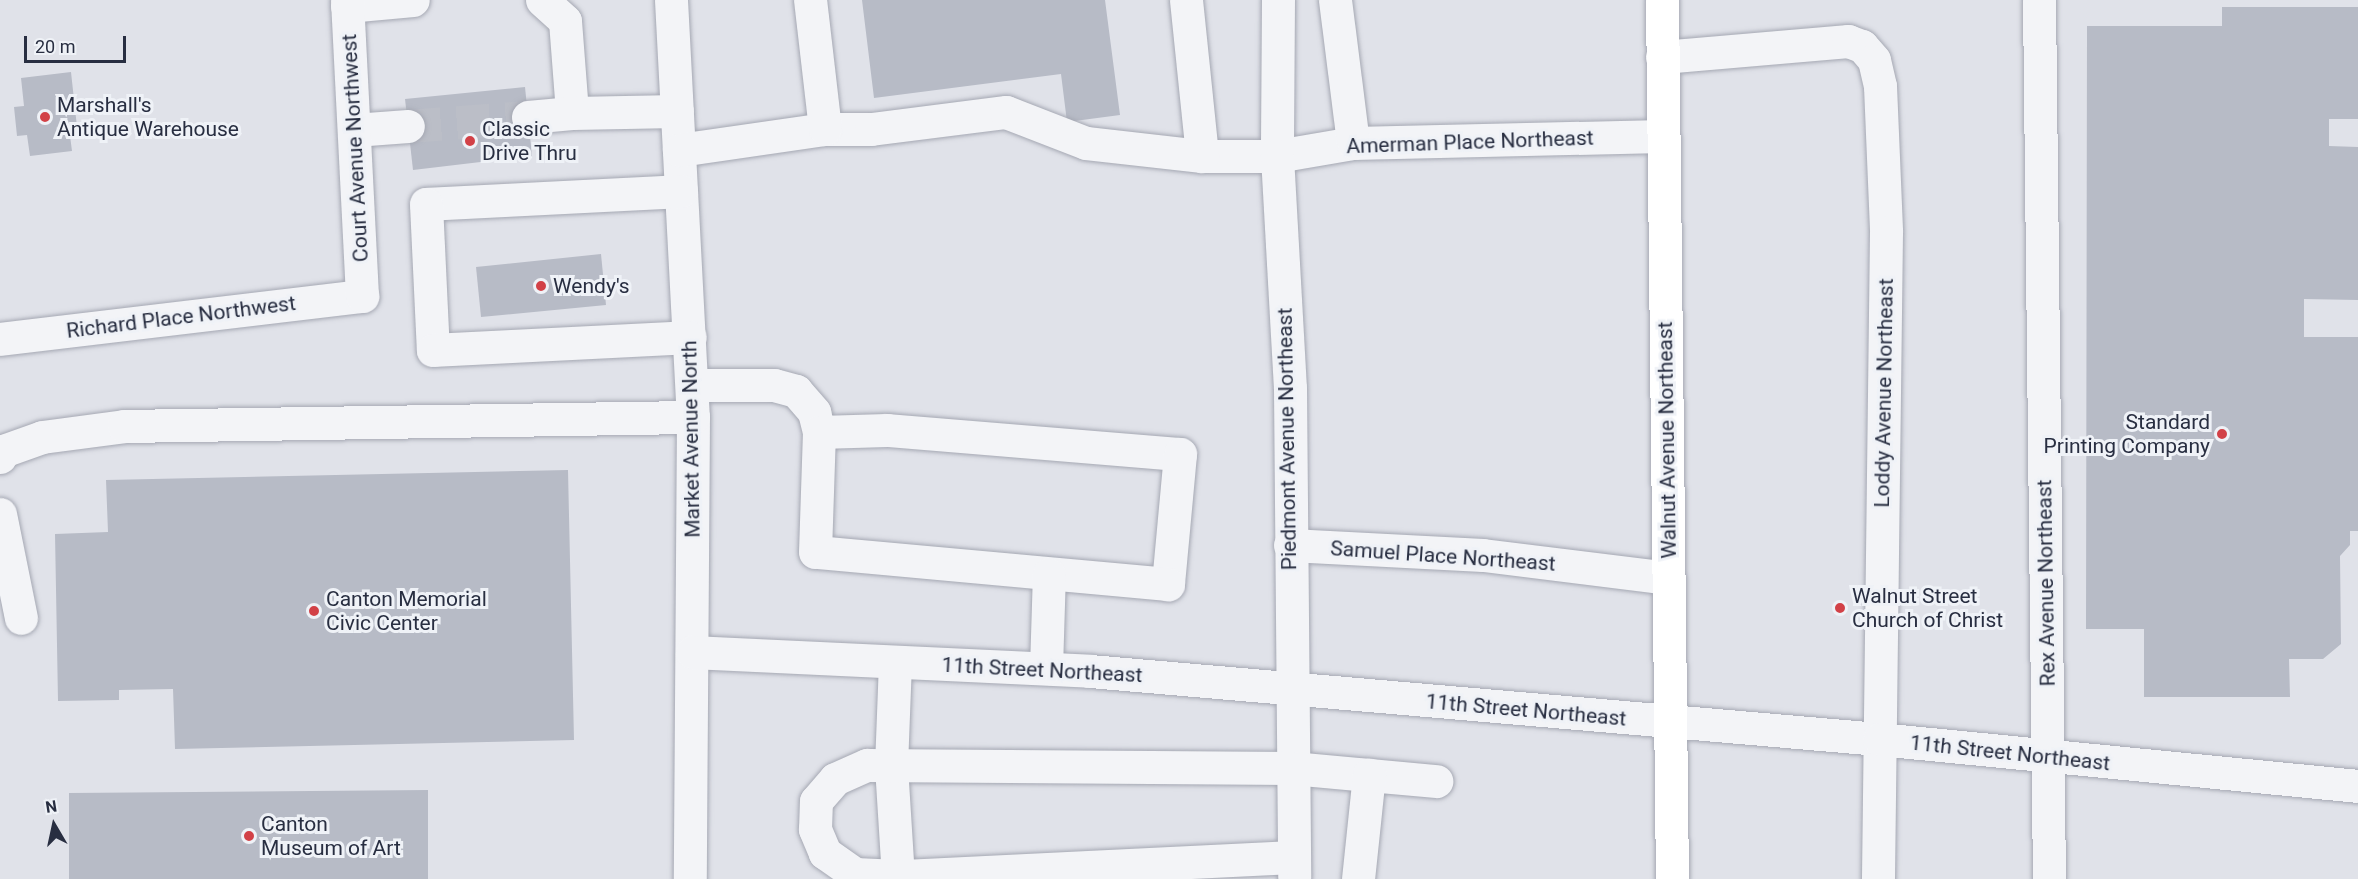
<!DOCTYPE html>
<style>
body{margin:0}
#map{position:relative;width:2358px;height:879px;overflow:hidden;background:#e0e2e9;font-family:Roboto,sans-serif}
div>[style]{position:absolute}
.building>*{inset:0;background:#b7bbc6}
.minor-tunnel>*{height:33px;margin-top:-16.5px;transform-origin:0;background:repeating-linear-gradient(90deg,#bbbec7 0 33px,transparent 0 49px)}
.roads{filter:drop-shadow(0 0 2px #a5a8b3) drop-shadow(0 0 2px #a5a8b3)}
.minor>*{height:33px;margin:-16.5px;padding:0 16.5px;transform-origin:16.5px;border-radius:16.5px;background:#f3f4f7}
.major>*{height:33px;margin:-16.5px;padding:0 16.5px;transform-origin:16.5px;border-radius:16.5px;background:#fff}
.dots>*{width:16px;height:16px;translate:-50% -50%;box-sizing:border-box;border:3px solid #eff2f7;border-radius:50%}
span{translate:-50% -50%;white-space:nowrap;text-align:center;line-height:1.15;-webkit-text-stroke:6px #eff2f7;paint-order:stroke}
.poi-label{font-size:21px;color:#282e41}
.left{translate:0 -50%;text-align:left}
.right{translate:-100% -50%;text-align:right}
.street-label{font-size:21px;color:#282e41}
.north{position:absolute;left:24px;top:795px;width:60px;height:60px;-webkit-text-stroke:4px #eff2f7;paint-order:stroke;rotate:351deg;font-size:16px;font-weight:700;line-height:24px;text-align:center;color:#282e41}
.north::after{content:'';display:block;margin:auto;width:21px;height:27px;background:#282e41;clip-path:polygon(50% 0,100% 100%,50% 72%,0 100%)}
.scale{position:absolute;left:24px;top:36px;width:102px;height:27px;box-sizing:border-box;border:3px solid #282e41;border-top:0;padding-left:8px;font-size:18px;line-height:21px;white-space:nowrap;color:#282e41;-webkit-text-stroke:4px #eff2f7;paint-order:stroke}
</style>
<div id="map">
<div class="building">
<i style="clip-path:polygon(862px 0,1105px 0,1120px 115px,1067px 122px,1061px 74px,874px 98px)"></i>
<i style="clip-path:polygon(2222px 7px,2358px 7px,2358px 119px,2329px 119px,2329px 146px,2358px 147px,2358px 300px,2304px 299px,2304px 337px,2358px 337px,2358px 531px,2350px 531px,2350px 545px,2340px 556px,2341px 644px,2323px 659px,2289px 659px,2290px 697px,2144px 697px,2144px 629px,2086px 629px,2087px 26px,2222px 26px)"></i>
<i style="clip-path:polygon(71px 72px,77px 127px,69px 128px,72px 151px,30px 156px,27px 135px,17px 136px,14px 107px,24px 106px,21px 78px)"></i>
<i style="clip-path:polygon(525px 87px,532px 156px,413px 170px,405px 99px)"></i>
<i style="clip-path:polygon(601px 254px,606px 305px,481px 317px,476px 267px)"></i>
<i style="clip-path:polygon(568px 470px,574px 740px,175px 749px,173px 689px,119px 690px,119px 700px,58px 701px,55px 534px,108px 532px,106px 480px)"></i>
<i style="clip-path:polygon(428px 790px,428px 879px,69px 879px,69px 793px)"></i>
</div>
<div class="minor-tunnel">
<i style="left:408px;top:126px;width:120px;rotate:-4.3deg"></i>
</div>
<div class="roads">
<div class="minor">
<i style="left:542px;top:0;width:31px;rotate:42deg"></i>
<i style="left:565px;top:21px;width:92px;rotate:85.6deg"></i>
<i style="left:572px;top:113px;width:105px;rotate:-1.1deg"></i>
<i style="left:671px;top:0;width:418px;rotate:87deg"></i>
<i style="left:693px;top:417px;width:462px;rotate:90.4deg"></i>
<i style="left:1186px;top:0;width:157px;rotate:84.1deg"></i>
<i style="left:1202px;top:156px;width:75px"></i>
<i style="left:1277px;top:156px;width:77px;rotate:-9.7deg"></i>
<i style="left:1353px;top:143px;width:310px;rotate:-1.3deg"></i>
<i style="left:1278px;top:0;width:156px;rotate:90.4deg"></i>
<i style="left:1277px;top:156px;width:232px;rotate:86.8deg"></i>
<i style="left:1290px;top:388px;width:489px;rotate:89.5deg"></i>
<i style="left:1335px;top:0;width:144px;rotate:82.8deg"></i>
<i style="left:2039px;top:0;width:879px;rotate:89.35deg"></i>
<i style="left:347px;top:6px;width:66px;rotate:-5.2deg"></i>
<i style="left:1662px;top:57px;width:187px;rotate:-4.9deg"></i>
<i style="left:1848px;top:41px;width:15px;rotate:20deg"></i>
<i style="left:1862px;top:46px;width:18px;rotate:49deg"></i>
<i style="left:1874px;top:60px;width:27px;rotate:77deg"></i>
<i style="left:1880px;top:86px;width:146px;rotate:87.6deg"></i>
<i style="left:1886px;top:232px;width:647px;rotate:90.71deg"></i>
<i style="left:528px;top:117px;width:44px;rotate:-5.2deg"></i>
<i style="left:825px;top:129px;width:46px"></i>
<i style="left:871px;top:129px;width:136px;rotate:-7.2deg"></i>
<i style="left:1006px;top:112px;width:86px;rotate:21.2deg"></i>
<i style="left:1086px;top:143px;width:117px;rotate:6.4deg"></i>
<i style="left:354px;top:130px;width:54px;rotate:-4.2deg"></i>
<i style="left:679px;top:150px;width:148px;rotate:-8.2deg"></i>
<i style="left:825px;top:129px;width:130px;rotate:-96.6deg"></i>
<i style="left:681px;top:191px;width:255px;rotate:177.1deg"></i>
<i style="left:426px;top:204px;width:146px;rotate:87.3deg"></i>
<i style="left:433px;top:350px;width:257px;rotate:-2.9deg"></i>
<i style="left:0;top:339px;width:365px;rotate:-6.8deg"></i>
<i style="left:362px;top:296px;width:296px;rotate:-92.9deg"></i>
<i style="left:692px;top:385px;width:82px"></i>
<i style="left:774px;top:385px;width:23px;rotate:15deg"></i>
<i style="left:796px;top:391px;width:28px;rotate:49deg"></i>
<i style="left:814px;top:412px;width:21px;rotate:76deg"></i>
<i style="left:887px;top:430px;width:294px;rotate:4.7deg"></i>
<i style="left:1180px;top:454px;width:131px;rotate:95.3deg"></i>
<i style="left:1168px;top:584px;width:354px;rotate:-174.8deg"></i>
<i style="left:815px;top:552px;width:120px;rotate:-88.1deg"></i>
<i style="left:819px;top:432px;width:68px;rotate:-1.7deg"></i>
<i style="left:0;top:457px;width:7px;rotate:-63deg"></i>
<i style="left:3px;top:451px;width:41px;rotate:-19.7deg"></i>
<i style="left:42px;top:437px;width:83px;rotate:-7.6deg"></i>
<i style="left:124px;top:426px;width:569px;rotate:-0.91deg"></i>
<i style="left:0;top:514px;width:106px;rotate:78.6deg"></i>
<i style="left:1290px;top:545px;width:193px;rotate:3deg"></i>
<i style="left:1483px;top:555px;width:186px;rotate:7.1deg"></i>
<i style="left:692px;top:652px;width:398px;rotate:2.7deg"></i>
<i style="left:1090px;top:671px;width:792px;rotate:4.93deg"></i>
<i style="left:1879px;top:739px;width:481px;rotate:5.6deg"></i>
<i style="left:895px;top:662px;width:104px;rotate:92.2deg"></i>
<i style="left:891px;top:766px;width:110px;rotate:86.4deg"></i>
<i style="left:1046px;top:668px;width:94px;rotate:-88.2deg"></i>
<i style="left:1293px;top:857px;width:395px;rotate:177.2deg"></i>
<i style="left:898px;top:876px;width:43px;rotate:-177.3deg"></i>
<i style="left:855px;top:874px;width:37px;rotate:-145deg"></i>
<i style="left:825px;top:853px;width:26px;rotate:-113deg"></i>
<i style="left:815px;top:829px;width:28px;rotate:-88deg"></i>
<i style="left:816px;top:801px;width:29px;rotate:-49deg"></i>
<i style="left:835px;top:779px;width:35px;rotate:-24deg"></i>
<i style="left:867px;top:765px;width:425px;rotate:0.4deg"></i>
<i style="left:1292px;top:768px;width:145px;rotate:5.2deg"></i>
<i style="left:1358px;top:879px;width:105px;rotate:-84deg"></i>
</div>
<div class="major">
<i style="left:1662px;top:0;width:879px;rotate:89.35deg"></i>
</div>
</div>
<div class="dots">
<i style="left:45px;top:117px;background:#d24147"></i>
<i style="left:470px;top:141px;background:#d24147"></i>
<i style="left:541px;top:286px;background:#d24147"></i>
<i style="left:2222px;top:434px;background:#d24147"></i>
<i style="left:1840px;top:608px;background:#d24147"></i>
<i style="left:314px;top:611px;background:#d24147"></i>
<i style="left:249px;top:836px;background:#d24147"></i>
</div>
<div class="poi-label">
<span class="left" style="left:57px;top:117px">Marshall's<br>Antique Warehouse</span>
<span class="left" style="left:482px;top:141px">Classic<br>Drive Thru</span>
<span class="left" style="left:553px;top:286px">Wendy's</span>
<span class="right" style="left:2210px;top:434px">Standard<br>Printing Company</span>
<span class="left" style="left:1852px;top:608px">Walnut Street<br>Church of Christ</span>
<span class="left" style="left:326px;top:611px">Canton Memorial<br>Civic Center</span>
<span class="left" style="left:261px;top:836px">Canton<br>Museum of Art</span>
</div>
<div class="street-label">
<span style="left:1470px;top:142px;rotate:-2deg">Amerman Place Northeast</span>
<span style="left:355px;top:148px;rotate:-93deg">Court Avenue Northwest</span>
<span style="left:181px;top:317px;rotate:-7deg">Richard Place Northwest</span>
<span style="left:1884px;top:393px;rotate:-89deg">Loddy Avenue Northeast</span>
<span style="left:691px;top:439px;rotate:-91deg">Market Avenue North</span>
<span style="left:1287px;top:439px;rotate:-91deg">Piedmont Avenue Northeast</span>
<span style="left:1667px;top:440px;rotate:-91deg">Walnut Avenue Northeast</span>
<span style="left:1443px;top:556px;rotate:4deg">Samuel Place Northeast</span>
<span style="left:2046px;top:583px;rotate:-91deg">Rex Avenue Northeast</span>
<span style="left:1042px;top:670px;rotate:3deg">11th Street Northeast</span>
<span style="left:1526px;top:710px;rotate:5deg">11th Street Northeast</span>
<span style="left:2010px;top:753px;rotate:6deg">11th Street Northeast</span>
</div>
<div class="north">N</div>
<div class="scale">20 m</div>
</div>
